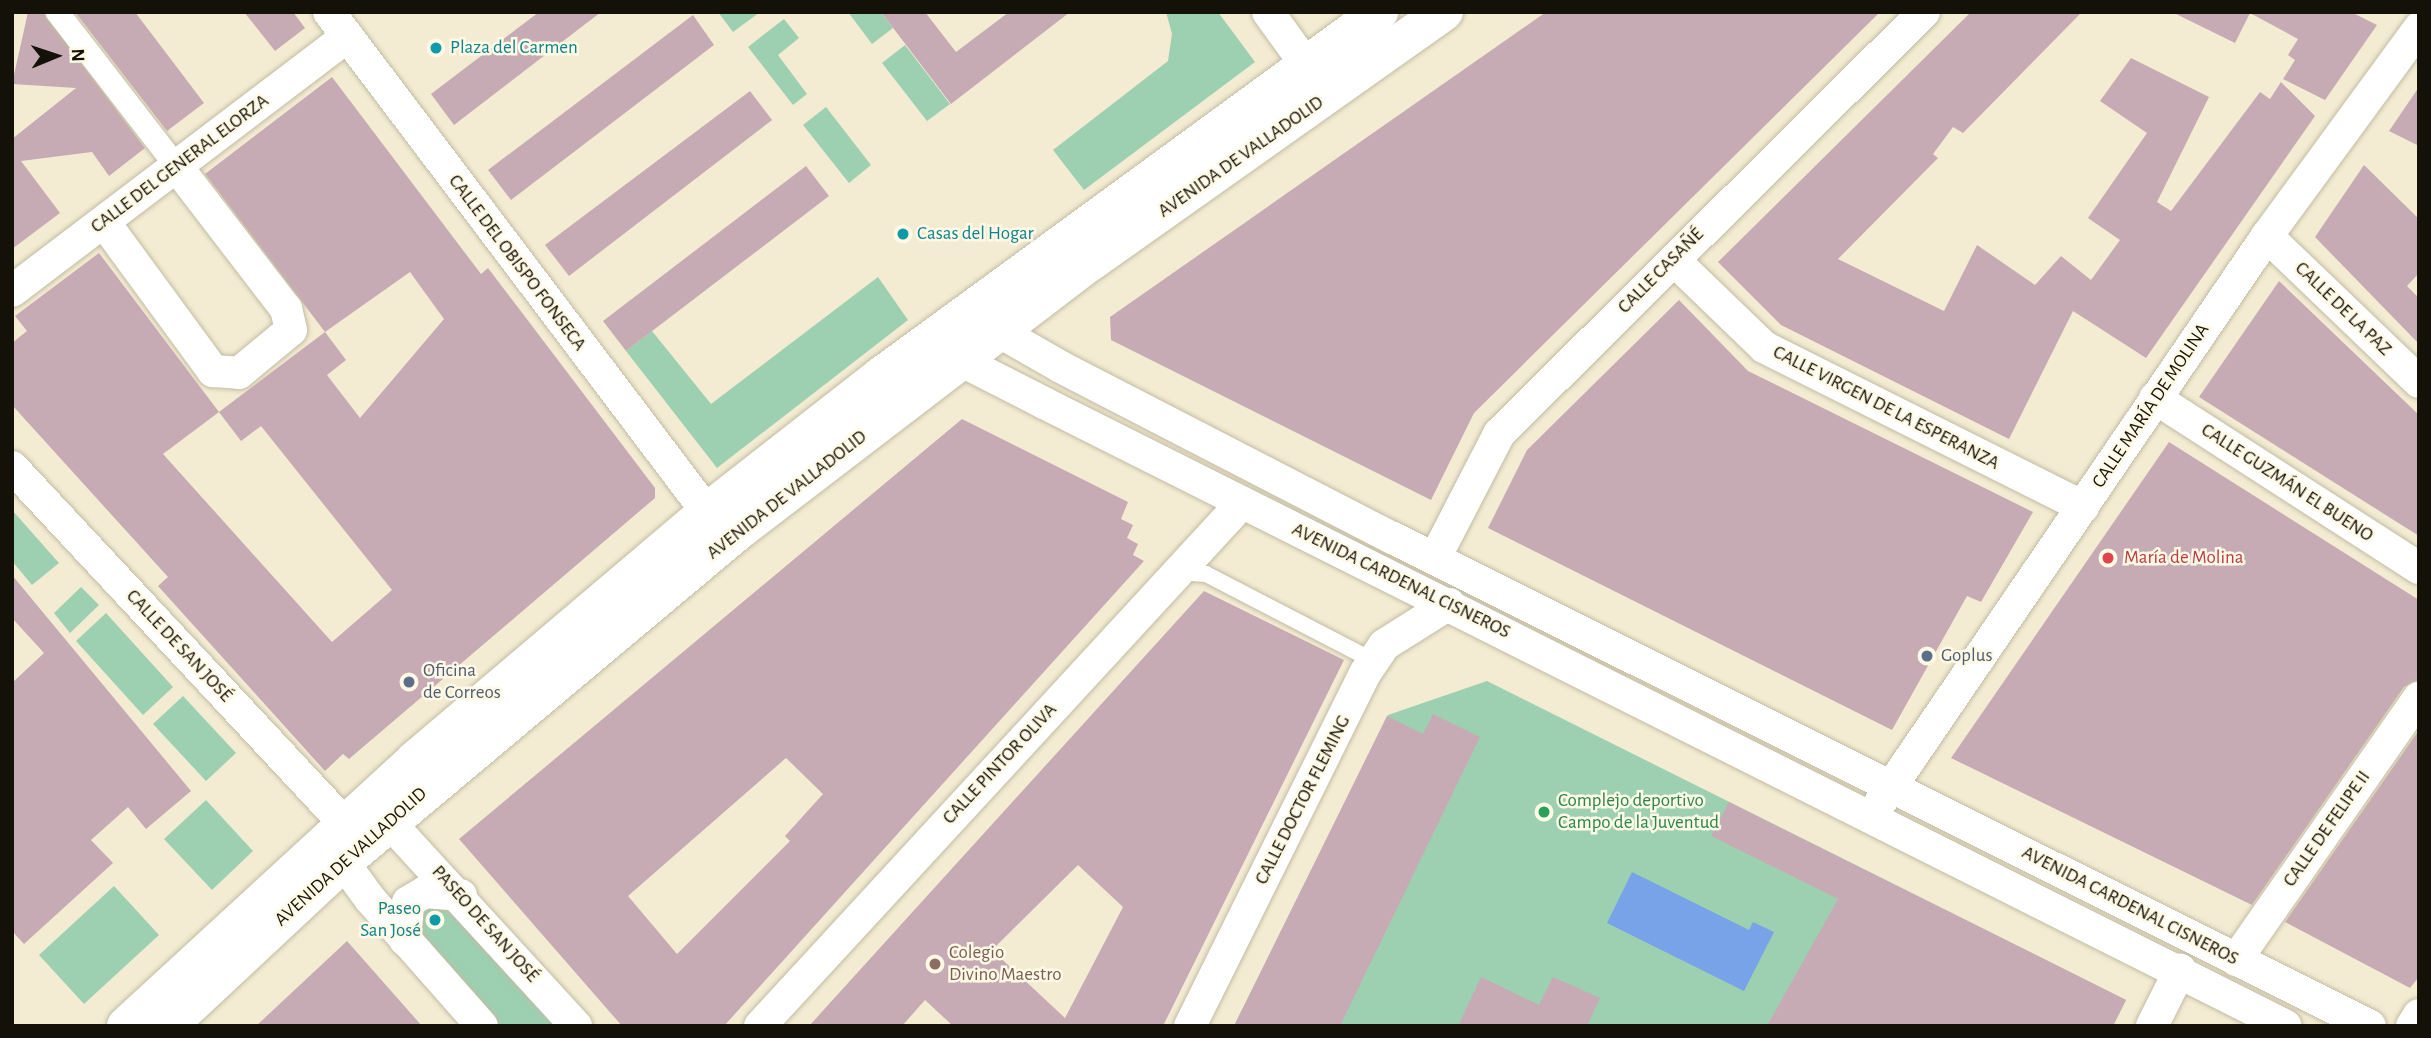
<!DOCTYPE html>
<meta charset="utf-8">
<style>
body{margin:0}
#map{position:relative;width:2431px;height:1038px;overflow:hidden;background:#f3ecd3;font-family:"Alegreya Sans",sans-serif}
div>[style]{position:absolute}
.green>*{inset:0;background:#9cd0b1}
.water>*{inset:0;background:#78a3e8}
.building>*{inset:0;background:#c7abb4}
.roads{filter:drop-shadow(0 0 2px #c2bba3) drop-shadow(0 0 2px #c2bba3)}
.service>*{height:16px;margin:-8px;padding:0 8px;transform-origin:8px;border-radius:8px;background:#fff}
.pedestrian>*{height:23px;margin:-11.5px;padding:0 11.5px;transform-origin:11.5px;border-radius:11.5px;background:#fff}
.minor>*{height:32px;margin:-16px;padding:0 16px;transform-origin:16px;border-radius:16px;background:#fff}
.secondary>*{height:38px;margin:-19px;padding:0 19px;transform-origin:19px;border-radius:19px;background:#fff}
.dots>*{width:19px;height:19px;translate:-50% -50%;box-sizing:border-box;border:4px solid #fff9e5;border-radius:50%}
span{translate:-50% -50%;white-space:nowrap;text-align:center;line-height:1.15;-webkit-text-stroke:5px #fff9e5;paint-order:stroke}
.culture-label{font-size:19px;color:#0d838f}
.left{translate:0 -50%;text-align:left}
.right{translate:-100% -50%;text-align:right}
.street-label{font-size:19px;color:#131108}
.health-label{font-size:19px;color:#be3a42}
.service-label{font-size:19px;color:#4e5e75}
.leisure-label{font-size:19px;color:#27864d}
.education-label{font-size:19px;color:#785e54}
.frame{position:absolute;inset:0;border:14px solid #131108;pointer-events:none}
.north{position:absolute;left:21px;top:21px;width:70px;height:70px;-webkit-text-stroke:5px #fff9e5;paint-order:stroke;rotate:88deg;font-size:19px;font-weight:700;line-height:28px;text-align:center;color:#131108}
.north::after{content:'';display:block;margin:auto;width:24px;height:32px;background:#131108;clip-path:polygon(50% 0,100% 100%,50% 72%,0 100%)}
</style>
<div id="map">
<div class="green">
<i style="clip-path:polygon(718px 12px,760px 12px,733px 32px)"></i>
<i style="clip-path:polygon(848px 12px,881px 12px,893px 28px,872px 44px)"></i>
<i style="clip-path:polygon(1166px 12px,1218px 12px,1255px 62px,1084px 190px,1053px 150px,1168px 61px,1172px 34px)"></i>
<i style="clip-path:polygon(784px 19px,799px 38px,778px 55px,807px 94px,793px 105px,748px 47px)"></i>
<i style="clip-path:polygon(905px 45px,950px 104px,927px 121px,882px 63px)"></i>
<i style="clip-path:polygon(826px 107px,871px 165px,849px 183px,803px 125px)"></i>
<i style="clip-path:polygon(878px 277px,908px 320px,717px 468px,626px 351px,652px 331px,711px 404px)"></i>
<i style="clip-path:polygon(12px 510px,59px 563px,32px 585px,12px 561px)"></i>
<i style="clip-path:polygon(81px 587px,99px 605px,70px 633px,54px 613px)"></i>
<i style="clip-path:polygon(106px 613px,173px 687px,143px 715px,76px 641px)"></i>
<i style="clip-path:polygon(1487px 681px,2126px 1000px,2113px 1026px,1234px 1026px,1388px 715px)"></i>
<i style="clip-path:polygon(183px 696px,236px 753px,206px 781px,153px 724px)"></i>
<i style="clip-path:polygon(206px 800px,253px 851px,212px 890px,164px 839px)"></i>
<i style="clip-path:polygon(114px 886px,159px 935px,84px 1004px,39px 955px)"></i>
<i style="clip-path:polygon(441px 891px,576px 1026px,482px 1026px,405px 940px,408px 902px)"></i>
</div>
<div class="water">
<i style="clip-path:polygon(1632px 872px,1749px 930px,1753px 922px,1774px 932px,1744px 991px,1607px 923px)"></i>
</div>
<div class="building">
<i style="clip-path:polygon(28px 12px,43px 12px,145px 148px,109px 176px,92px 152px,21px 161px,60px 213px,12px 249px,12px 139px,76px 88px,12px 84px)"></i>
<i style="clip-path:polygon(75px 12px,135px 12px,204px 103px,167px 131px)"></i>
<i style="clip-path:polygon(244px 12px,293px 12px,305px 28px,275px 51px)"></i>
<i style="clip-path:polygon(539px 12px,601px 12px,454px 125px,431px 94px)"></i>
<i style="clip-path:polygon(881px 12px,925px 12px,956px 52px,1009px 12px,1070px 12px,951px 104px)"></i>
<i style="clip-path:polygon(1546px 12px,1880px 12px,1474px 413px,1431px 500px,1111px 340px,1110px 317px)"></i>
<i style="clip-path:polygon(1971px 12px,2082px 12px,1963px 133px,1953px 127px,1933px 154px,1938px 158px,1838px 259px,1944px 311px,1977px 245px,2035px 285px,2061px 256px,2091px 280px,2120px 240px,2088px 218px,2147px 133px,2100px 101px,2131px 58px,2209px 97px,2157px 202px,2171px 211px,2260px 92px,2270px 99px,2281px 82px,2315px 116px,2146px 358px,2073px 311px,2009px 439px,1781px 325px,1718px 262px)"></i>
<i style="clip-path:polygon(2172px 12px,2351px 12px,2377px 25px,2325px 100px,2283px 79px,2295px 60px,2288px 55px,2298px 39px,2250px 13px,2235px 43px)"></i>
<i style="clip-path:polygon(693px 15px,714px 45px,511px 200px,488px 170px)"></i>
<i style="clip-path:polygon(evenodd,332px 77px,481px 274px,488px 268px,655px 488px,655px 498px,349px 759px,343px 754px,325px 771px,158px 586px,168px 577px,12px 405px,12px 343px,27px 331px,15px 316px,99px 253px,219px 412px,325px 332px,205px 174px,332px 77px,410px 272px,444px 319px,360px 418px,327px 375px,346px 360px,325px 332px,410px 272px,332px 77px,219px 412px,241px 441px,261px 426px,392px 590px,332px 642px,163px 454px,219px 412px)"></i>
<i style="clip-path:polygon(2419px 87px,2419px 146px,2389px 131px)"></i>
<i style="clip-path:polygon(750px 91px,772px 120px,569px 276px,545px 245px)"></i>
<i style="clip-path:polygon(2364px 165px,2419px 219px,2419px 273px,2407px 286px,2419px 298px,2419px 344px,2315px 237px)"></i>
<i style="clip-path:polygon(806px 166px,829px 196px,626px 351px,603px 321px)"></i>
<i style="clip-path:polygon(2279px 281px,2419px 415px,2419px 536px,2199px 397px)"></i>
<i style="clip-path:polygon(1679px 300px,1748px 371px,2033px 512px,1981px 602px,1967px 596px,1892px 730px,1488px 528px,1527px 450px)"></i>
<i style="clip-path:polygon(evenodd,962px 419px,1128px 502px,1121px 519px,1133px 525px,1127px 538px,1138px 544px,1133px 555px,1144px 561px,724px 1026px,622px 1026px,459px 839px,962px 419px,786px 758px,823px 794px,785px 836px,790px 841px,677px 954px,628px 896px,786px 758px)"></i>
<i style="clip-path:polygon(2169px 442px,2419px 600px,2419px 680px,2404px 687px,2252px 905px,1951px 758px)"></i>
<i style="clip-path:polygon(12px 575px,191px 791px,146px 829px,128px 807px,91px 840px,113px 863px,24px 944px,12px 931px,12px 683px,44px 653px,12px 618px)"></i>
<i style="clip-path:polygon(evenodd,1204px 591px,1344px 660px,1163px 1026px,953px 1026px,925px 1000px,902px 1026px,809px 1026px,1204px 591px,1078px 865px,1123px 907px,1065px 1018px,992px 950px,1078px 865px)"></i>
<i style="clip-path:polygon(1433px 714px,1480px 737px,1340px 1026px,1234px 1026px,1387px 716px,1423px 734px)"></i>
<i style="clip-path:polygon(2419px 730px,2419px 977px,2410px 988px,2285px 922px)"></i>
<i style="clip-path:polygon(1729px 802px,2126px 1000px,2113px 1026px,1767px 1026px,1838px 899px,1711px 836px)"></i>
<i style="clip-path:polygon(347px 941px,422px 1026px,256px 1026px)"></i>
<i style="clip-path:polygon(1481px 977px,1539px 1005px,1553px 977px,1600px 998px,1587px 1026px,1458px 1026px)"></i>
</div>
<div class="roads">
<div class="service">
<i style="left:1178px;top:572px;width:28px;rotate:4deg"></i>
<i style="left:1206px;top:574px;width:189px;rotate:27.4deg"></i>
</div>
<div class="pedestrian">
<i style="left:57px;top:12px;width:196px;rotate:52.3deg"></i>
</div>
<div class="minor">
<i style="left:329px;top:12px;width:627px;rotate:52.91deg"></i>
<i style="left:1268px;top:12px;width:67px;rotate:54.2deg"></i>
<i style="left:104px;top:222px;width:185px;rotate:53.8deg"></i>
<i style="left:213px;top:371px;width:26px;rotate:4deg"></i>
<i style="left:239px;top:373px;width:67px;rotate:-39.6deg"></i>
<i style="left:291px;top:330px;width:22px;rotate:-103deg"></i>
<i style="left:286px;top:309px;width:179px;rotate:-127.5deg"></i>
<i style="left:2267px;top:236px;width:211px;rotate:43.8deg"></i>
<i style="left:1674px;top:260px;width:125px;rotate:44deg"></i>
<i style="left:1764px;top:347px;width:357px;rotate:26.6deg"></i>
<i style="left:12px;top:291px;width:420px;rotate:-37.2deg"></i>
<i style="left:987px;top:315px;width:21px;rotate:53deg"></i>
<i style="left:1000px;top:332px;width:70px;rotate:29.8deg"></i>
<i style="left:1061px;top:367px;width:373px;rotate:27.3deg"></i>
<i style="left:1393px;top:538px;width:1092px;rotate:26.54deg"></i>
<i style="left:948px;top:343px;width:21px;rotate:55deg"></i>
<i style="left:960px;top:360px;width:94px;rotate:27.1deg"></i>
<i style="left:1044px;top:403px;width:1389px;rotate:26.64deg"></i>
<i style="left:2155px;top:398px;width:314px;rotate:32.8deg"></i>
<i style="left:12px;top:467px;width:490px;rotate:47deg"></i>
<i style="left:1435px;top:558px;width:140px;rotate:-62.7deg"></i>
<i style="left:1499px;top:434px;width:599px;rotate:-44.8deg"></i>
<i style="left:1878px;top:806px;width:690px;rotate:-55.69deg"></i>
<i style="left:2267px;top:236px;width:258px;rotate:-53.8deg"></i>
<i style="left:365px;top:825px;width:26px;rotate:-2deg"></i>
<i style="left:391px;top:824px;width:274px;rotate:47.5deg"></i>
<i style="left:345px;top:840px;width:22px;rotate:95deg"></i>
<i style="left:343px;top:862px;width:46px;rotate:53.9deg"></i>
<i style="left:370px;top:899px;width:169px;rotate:48.6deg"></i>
<i style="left:405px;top:940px;width:38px;rotate:-85deg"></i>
<i style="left:408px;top:902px;width:20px;rotate:-30deg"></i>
<i style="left:425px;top:892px;width:36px;rotate:5deg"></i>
<i style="left:2236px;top:960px;width:320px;rotate:-55.1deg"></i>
<i style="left:760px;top:1026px;width:711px;rotate:-47.34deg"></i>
<i style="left:1190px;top:1026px;width:395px;rotate:-63.6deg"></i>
<i style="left:1366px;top:672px;width:32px;rotate:-56deg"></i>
<i style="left:1384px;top:645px;width:77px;rotate:-32.2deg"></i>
<i style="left:2152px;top:1026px;width:63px;rotate:-63.4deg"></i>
<i style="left:2412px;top:1026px;width:13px;rotate:-58deg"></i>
</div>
<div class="secondary">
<i style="left:126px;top:1026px;width:393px;rotate:-42.6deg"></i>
<i style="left:415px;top:760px;width:383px;rotate:-40.3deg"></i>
<i style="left:707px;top:512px;width:221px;rotate:-38deg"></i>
<i style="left:881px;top:376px;width:617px;rotate:-36.16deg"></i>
<i style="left:168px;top:1026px;width:240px;rotate:-43.1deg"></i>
<i style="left:343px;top:862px;width:515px;rotate:-39.96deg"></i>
<i style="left:738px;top:531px;width:442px;rotate:-37.4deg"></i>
<i style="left:1089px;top:263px;width:435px;rotate:-35.3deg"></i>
</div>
</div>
<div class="dots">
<i style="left:436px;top:48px;background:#0f9aa8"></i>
<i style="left:903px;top:234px;background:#0f9aa8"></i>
<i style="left:2108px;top:558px;background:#e0444e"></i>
<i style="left:1927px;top:656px;background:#5c6f8a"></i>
<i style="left:409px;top:682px;background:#5c6f8a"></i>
<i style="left:1544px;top:812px;background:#2e9e5b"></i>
<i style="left:435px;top:920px;background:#0f9aa8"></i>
<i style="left:935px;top:964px;background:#8d6e63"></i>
</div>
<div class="culture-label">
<span class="left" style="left:450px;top:48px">Plaza del Carmen</span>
<span class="left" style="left:917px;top:234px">Casas del Hogar</span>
<span class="right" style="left:421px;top:920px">Paseo<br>San José</span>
</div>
<div class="street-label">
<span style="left:1241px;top:157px;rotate:-35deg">AVENIDA DE VALLADOLID</span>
<span style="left:180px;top:164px;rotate:-37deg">CALLE DEL GENERAL ELORZA</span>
<span style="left:517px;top:263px;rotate:53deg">CALLE DEL OBISPO FONSECA</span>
<span style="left:1661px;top:271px;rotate:-45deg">CALLE CASAÑÉ</span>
<span style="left:2343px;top:309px;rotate:44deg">CALLE DE LA PAZ</span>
<span style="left:2151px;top:406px;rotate:-56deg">CALLE MARÍA DE MOLINA</span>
<span style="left:1886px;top:408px;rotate:27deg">CALLE VIRGEN DE LA ESPERANZA</span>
<span style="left:2287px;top:483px;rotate:33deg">CALLE GUZMÁN EL BUENO</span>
<span style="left:787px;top:495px;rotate:-38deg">AVENIDA DE VALLADOLID</span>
<span style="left:1401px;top:581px;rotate:26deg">AVENIDA CARDENAL CISNEROS</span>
<span style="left:179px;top:646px;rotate:47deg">CALLE DE SAN JOSÉ</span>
<span style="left:1000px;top:764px;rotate:-47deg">CALLE PINTOR OLIVA</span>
<span style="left:1303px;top:800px;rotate:-63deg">CALLE DOCTOR FLEMING</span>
<span style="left:2327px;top:829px;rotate:-55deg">CALLE DE FELIPE II</span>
<span style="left:351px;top:857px;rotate:-42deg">AVENIDA DE VALLADOLID</span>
<span style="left:2130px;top:906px;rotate:27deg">AVENIDA CARDENAL CISNEROS</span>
<span style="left:485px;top:924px;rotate:48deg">PASEO DE SAN JOSÉ</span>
</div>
<div class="health-label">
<span class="left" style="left:2124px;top:558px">María de Molina</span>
</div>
<div class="service-label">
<span class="left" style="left:1941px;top:656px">Goplus</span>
<span class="left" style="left:423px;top:682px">Oficina<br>de Correos</span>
</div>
<div class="leisure-label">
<span class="left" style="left:1558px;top:812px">Complejo deportivo<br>Campo de la Juventud</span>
</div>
<div class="education-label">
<span class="left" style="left:949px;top:964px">Colegio<br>Divino Maestro</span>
</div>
<div class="frame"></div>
<div class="north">N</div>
</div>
